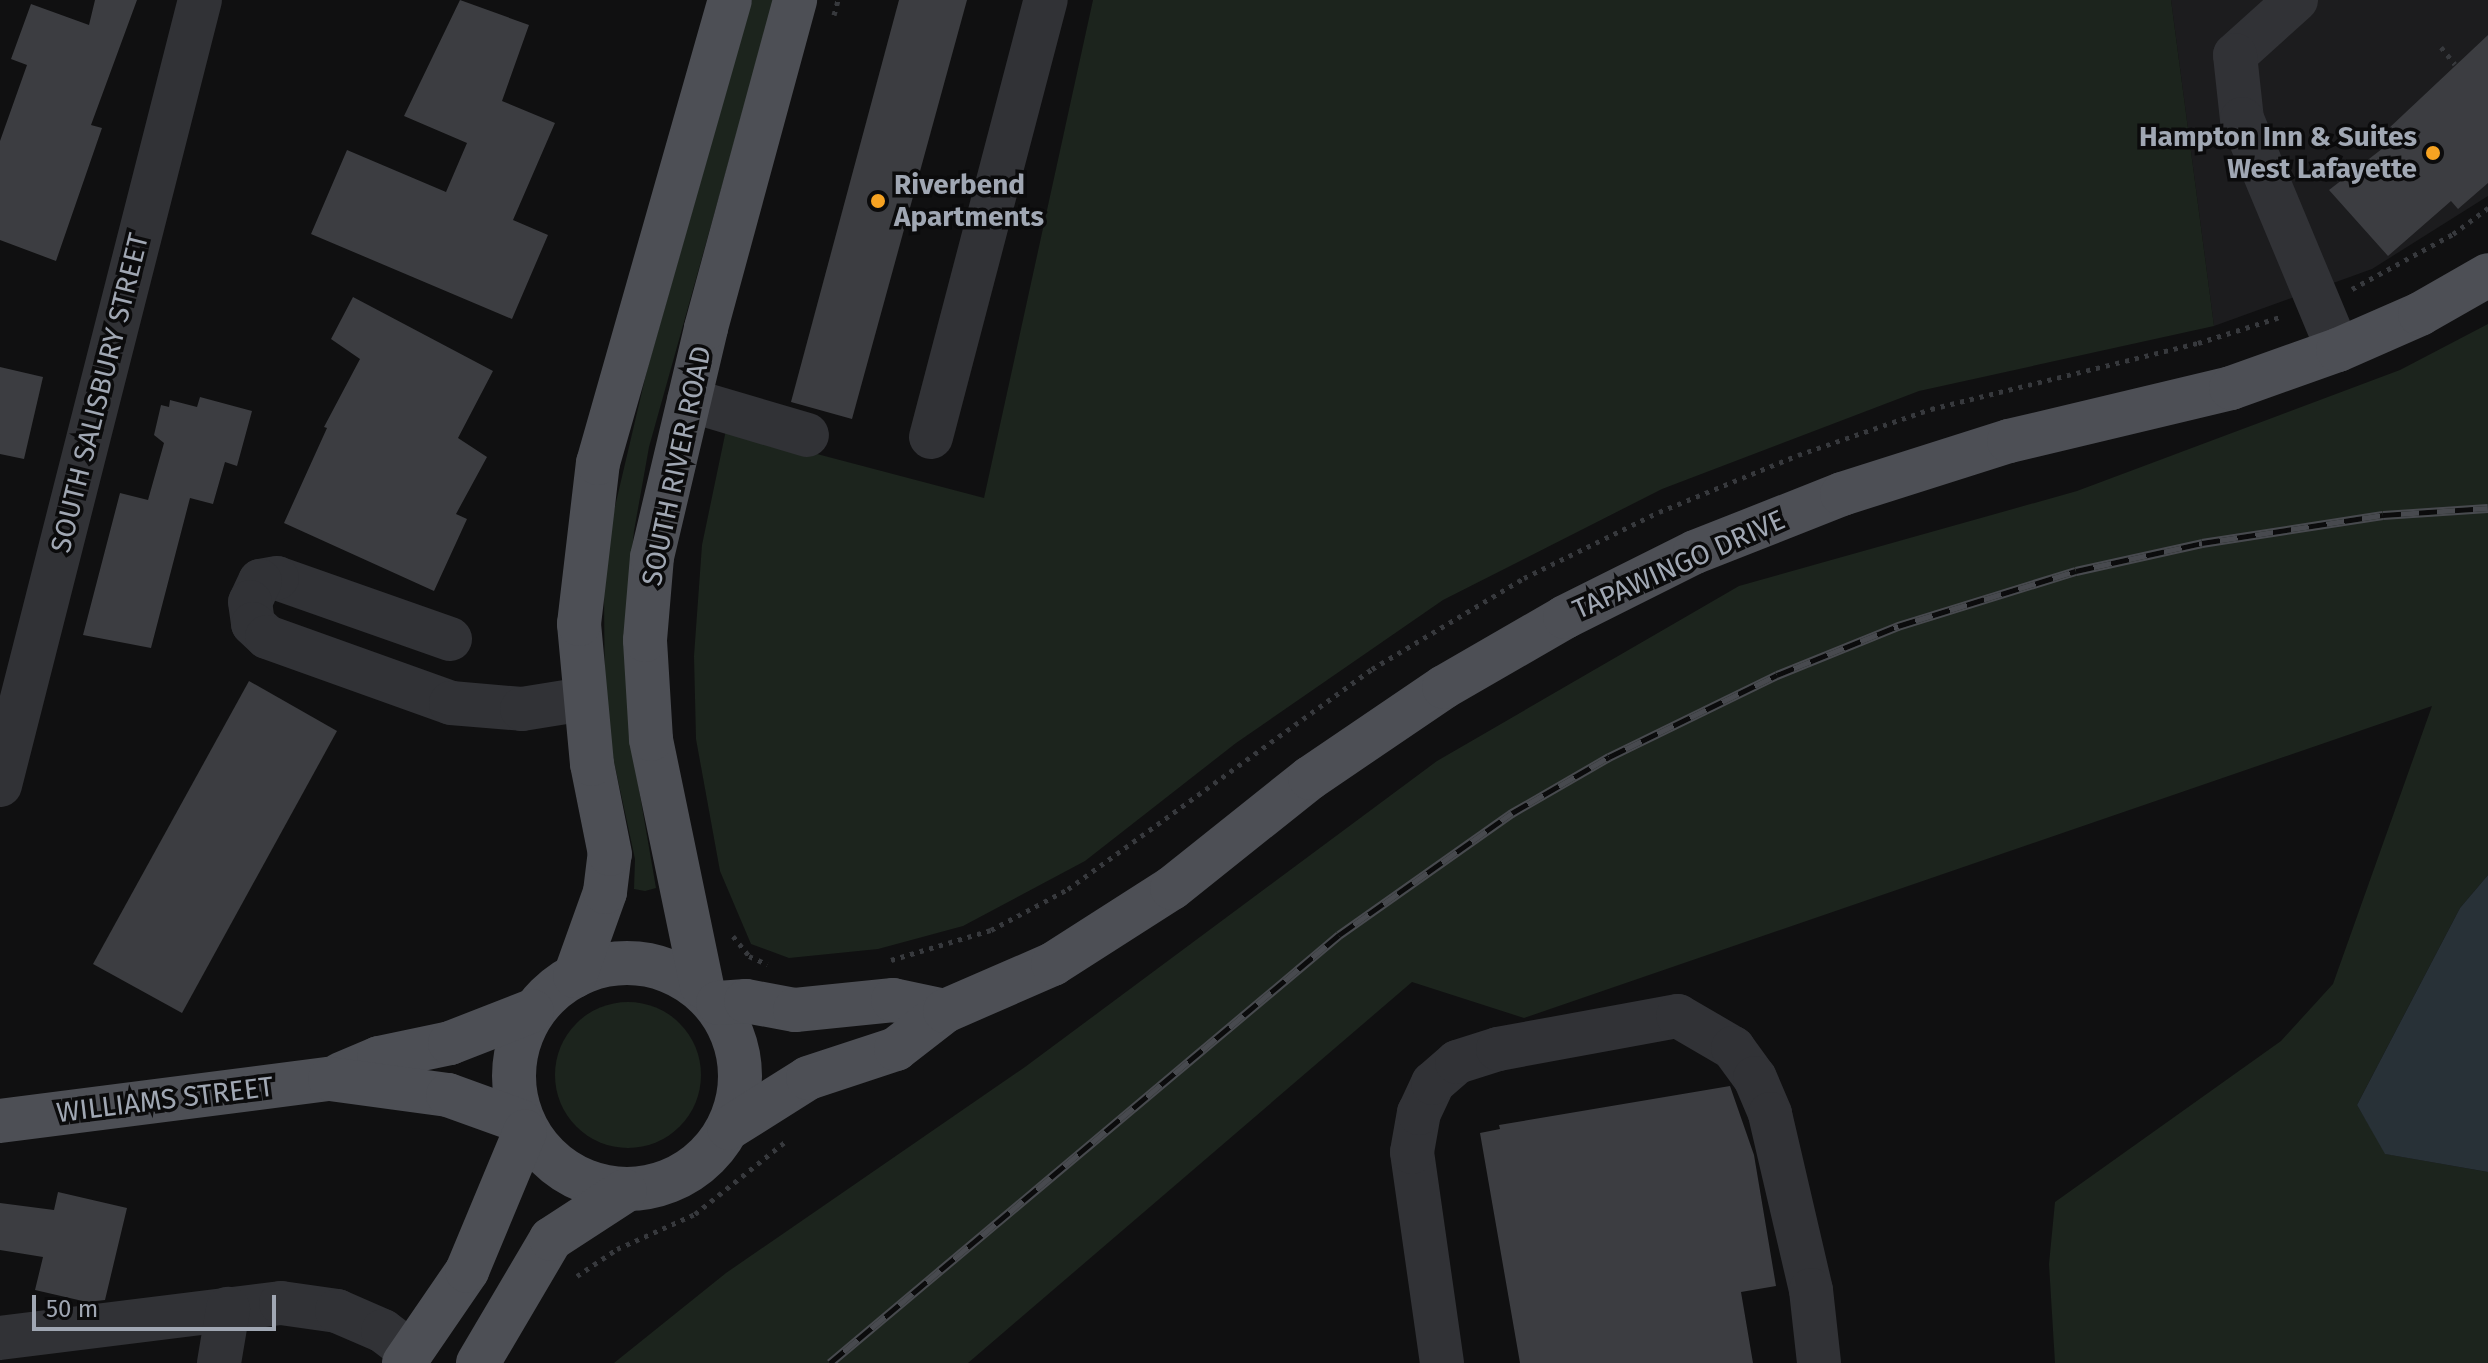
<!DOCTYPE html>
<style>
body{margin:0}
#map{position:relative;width:2488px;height:1363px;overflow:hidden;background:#101011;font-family:"Fira Sans",sans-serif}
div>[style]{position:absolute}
.built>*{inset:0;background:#1c1c1e}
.green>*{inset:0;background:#1c241d}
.round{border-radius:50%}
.water>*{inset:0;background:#283137}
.building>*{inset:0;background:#3c3d41}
.path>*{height:5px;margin-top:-2.5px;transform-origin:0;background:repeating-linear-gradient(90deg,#37393d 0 4px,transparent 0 10px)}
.minor>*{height:44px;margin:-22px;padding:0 22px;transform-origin:22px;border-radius:22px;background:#313236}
.major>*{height:44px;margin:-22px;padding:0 22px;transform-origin:22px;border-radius:22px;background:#4d4f55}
.major>.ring{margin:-22px;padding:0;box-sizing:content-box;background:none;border:44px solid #4d4f55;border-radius:50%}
.rail>*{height:9px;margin-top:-4.5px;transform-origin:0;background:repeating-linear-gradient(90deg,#0b0b0c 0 18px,#484a4f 0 36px);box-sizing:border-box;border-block:2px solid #484a4f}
.dots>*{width:22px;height:22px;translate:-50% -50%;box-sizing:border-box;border:4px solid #0b0b0c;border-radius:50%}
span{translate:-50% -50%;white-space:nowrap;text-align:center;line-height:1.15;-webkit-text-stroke:7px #0b0b0c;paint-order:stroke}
.poi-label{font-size:28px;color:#a0a7b3;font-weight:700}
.right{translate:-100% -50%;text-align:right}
.left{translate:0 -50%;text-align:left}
.street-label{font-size:28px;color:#a0a7b3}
.scale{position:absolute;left:32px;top:1295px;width:244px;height:36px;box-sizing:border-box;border:4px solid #a0a7b3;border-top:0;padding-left:10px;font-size:24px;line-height:28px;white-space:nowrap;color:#a0a7b3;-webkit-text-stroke:6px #0b0b0c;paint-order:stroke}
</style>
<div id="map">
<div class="built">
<i style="clip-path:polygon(2171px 0,2488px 0,2488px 196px,2372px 269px,2214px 326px)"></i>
</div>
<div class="green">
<i style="clip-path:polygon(752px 0,774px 0,649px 447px,634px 531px,629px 581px,630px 737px,656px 888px,645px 891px,634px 889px,635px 859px,605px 720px,604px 594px,613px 515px,647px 370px)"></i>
<i style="clip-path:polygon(1093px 0,2171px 0,2214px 326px,1919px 391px,1662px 489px,1443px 600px,1236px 743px,1085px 861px,963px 926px,878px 949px,789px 958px,751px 944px,720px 871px,696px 739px,694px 656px,702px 545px,726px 430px,984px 498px)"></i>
<i style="clip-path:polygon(2488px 324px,2488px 875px,2460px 908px,2357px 1105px,2386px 1154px,2488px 1172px,2488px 1363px,2055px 1363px,2049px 1264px,2055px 1202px,2281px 1041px,2333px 984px,2432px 706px,1524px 1018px,1412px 982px,968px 1363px,614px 1363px,726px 1273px,1025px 1067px,1437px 761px,1739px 586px,2077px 491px,2400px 370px)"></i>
<i class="round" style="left:555px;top:1002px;width:146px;height:146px"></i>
</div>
<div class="water">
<i style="clip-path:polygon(2488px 875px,2488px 1172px,2385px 1154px,2357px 1105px,2460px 908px)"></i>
</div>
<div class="building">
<i style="clip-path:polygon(95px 0,137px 0,91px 125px,102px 128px,56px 261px,0 240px,0 141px,27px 65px,11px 59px,31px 4px,89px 25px)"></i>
<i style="clip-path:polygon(460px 0,529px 25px,502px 101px,555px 123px,513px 220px,548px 235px,512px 319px,311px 234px,347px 150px,446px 192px,467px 143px,404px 116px)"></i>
<i style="clip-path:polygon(899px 0,967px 0,852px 419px,791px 402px)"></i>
<i style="clip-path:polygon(2488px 35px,2488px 183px,2458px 209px,2451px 201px,2388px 256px,2329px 190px,2396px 138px,2388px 129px)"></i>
<i style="clip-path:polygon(353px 297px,493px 371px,458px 438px,487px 457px,456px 514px,467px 519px,434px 591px,284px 523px,327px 428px,324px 427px,360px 359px,331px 339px)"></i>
<i style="clip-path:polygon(0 367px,43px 377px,24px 459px,0 454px)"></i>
<i style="clip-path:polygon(200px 397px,252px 411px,237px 466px,225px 462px,213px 504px,190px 498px,151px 648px,83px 635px,120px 493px,148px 500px,164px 443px,154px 435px,161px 405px,169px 407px,170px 400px,197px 407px)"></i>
<i style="clip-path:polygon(249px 681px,337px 731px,182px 1013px,93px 964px)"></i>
<i style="clip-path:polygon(1730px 1086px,1754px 1155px,1776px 1286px,1741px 1292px,1753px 1363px,1520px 1363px,1480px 1133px,1500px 1129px,1499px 1125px)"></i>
<i style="clip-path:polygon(58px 1192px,127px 1208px,105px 1300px,87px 1302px,35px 1290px,43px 1257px,0 1250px,0 1203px,54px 1210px)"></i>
</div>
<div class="path">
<i style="left:834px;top:15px;width:16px;rotate:-75deg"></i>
<i style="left:2441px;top:47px;width:22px;rotate:51deg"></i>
<i style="left:2352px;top:289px;width:115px;rotate:-28.6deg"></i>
<i style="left:2453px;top:234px;width:44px;rotate:-36.6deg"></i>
<i style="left:733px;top:936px;width:26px;rotate:51deg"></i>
<i style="left:749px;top:956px;width:20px;rotate:24deg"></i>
<i style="left:891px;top:960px;width:104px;rotate:-16.7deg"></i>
<i style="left:991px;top:930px;width:87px;rotate:-28deg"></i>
<i style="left:1068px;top:889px;width:375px;rotate:-35.9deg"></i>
<i style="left:1372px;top:669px;width:177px;rotate:-30.9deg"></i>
<i style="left:1524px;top:578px;width:150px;rotate:-26.1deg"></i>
<i style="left:1659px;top:512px;width:150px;rotate:-22.3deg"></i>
<i style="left:1798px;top:455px;width:141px;rotate:-19.1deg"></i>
<i style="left:1931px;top:409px;width:275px;rotate:-13.9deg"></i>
<i style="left:2198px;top:343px;width:89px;rotate:-17.6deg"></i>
<i style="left:577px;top:1276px;width:48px;rotate:-34deg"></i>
<i style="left:617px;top:1249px;width:85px;rotate:-24.2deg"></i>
<i style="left:695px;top:1214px;width:115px;rotate:-38.7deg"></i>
</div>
<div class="minor">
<i style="left:2296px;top:0;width:82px;rotate:138deg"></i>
<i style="left:2235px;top:55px;width:64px;rotate:83.8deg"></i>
<i style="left:2242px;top:119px;width:250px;rotate:67.4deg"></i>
<i style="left:689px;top:400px;width:123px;rotate:16.5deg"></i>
<i style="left:931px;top:437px;width:452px;rotate:-75.3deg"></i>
<i style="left:450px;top:639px;width:183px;rotate:-160.6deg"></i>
<i style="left:277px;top:578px;width:17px;rotate:170deg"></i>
<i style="left:260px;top:581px;width:23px;rotate:115deg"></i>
<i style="left:250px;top:602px;width:22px;rotate:82deg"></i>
<i style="left:253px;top:624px;width:19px;rotate:43deg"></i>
<i style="left:267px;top:637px;width:195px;rotate:19.7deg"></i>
<i style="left:451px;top:703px;width:71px;rotate:4.8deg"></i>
<i style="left:522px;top:709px;width:63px;rotate:-9.2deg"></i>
<i style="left:0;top:785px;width:810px;rotate:-75.71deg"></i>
<i style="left:0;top:1338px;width:283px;rotate:-7.1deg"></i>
<i style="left:281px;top:1303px;width:57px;rotate:8.1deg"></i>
<i style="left:337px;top:1311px;width:50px;rotate:23.5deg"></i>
<i style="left:383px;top:1331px;width:35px;rotate:37deg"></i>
<i style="left:219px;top:1363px;width:55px;rotate:-80.5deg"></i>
<i style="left:1442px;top:1363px;width:213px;rotate:-98.1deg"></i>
<i style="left:1412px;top:1152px;width:40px;rotate:-80deg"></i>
<i style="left:1419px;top:1113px;width:33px;rotate:-65deg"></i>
<i style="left:1433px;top:1083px;width:32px;rotate:-41deg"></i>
<i style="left:1457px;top:1062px;width:43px;rotate:-17.6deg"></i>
<i style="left:1498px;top:1049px;width:183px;rotate:-10.4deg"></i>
<i style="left:1678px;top:1016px;width:64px;rotate:30.2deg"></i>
<i style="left:1733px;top:1048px;width:37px;rotate:54deg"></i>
<i style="left:1755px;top:1078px;width:39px;rotate:67deg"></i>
<i style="left:1770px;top:1114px;width:181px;rotate:76.9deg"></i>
<i style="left:1811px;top:1290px;width:73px;rotate:83.7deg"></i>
</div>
<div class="major">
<i class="ring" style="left:514px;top:963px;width:182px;height:182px"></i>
<i style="left:575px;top:976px;width:89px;rotate:-70.3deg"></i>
<i style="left:605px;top:892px;width:38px;rotate:-83deg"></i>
<i style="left:610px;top:854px;width:92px;rotate:-101.3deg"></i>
<i style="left:592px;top:764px;width:141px;rotate:-95.3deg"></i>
<i style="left:579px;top:624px;width:162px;rotate:-83.3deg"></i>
<i style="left:598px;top:463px;width:481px;rotate:-74.1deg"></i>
<i style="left:702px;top:986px;width:252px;rotate:-101.7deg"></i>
<i style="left:651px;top:739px;width:99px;rotate:-93.5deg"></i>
<i style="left:645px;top:640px;width:83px;rotate:-85.2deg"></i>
<i style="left:652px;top:557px;width:235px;rotate:-76.7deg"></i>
<i style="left:706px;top:328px;width:340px;rotate:-74.8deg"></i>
<i style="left:718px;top:1003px;width:28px;rotate:-4deg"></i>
<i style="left:746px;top:1001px;width:50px;rotate:10.4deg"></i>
<i style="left:795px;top:1010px;width:99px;rotate:-5.8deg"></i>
<i style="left:893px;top:1000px;width:53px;rotate:11.9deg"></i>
<i style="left:341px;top:1074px;width:41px;rotate:-22.8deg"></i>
<i style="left:379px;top:1058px;width:73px;rotate:-11.9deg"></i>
<i style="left:450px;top:1043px;width:88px;rotate:-21.3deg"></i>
<i style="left:0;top:1121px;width:333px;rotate:-7.3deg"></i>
<i style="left:330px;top:1079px;width:119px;rotate:7.7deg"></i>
<i style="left:448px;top:1095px;width:77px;rotate:19.9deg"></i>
<i style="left:729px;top:1128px;width:93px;rotate:-32.3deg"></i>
<i style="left:808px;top:1078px;width:93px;rotate:-18.2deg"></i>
<i style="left:896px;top:1049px;width:62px;rotate:-37.8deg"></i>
<i style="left:945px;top:1011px;width:118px;rotate:-23.5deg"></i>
<i style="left:1053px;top:964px;width:141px;rotate:-32.6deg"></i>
<i style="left:1172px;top:888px;width:176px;rotate:-38.6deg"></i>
<i style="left:1310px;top:778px;width:162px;rotate:-34.2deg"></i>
<i style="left:1444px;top:687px;width:140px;rotate:-30deg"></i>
<i style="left:1565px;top:617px;width:145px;rotate:-26.6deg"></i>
<i style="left:1695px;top:552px;width:158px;rotate:-21.5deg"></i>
<i style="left:1842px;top:494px;width:175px;rotate:-17.6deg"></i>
<i style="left:2009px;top:441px;width:228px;rotate:-13.4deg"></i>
<i style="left:2231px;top:388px;width:114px;rotate:-19.6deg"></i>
<i style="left:2338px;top:350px;width:90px;rotate:-23.7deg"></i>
<i style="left:2420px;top:314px;width:78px;rotate:-29.8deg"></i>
<i style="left:404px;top:1363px;width:112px;rotate:-55.6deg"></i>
<i style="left:467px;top:1271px;width:151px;rotate:-67.4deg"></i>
<i style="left:478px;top:1363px;width:144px;rotate:-59.5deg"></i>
<i style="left:551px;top:1239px;width:88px;rotate:-33deg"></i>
</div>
<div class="rail">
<i style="left:830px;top:1363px;width:665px;rotate:-40.06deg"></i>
<i style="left:1339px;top:935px;width:212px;rotate:-35.2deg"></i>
<i style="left:1512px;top:813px;width:112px;rotate:-30deg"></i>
<i style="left:1609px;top:757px;width:187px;rotate:-26deg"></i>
<i style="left:1777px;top:675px;width:131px;rotate:-22deg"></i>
<i style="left:1898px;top:626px;width:186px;rotate:-17.2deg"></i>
<i style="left:2076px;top:571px;width:129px;rotate:-12.5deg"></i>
<i style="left:2202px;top:543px;width:183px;rotate:-8.8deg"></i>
<i style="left:2383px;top:515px;width:105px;rotate:-3.8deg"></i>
</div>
<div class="dots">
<i style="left:2433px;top:153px;background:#f7a322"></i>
<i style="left:878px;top:201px;background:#f7a322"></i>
</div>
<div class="poi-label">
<span class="right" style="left:2417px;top:153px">Hampton Inn &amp; Suites<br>West Lafayette</span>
<span class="left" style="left:894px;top:201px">Riverbend<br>Apartments</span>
</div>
<div class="street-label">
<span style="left:100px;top:393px;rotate:-76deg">SOUTH SALISBURY STREET</span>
<span style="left:677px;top:466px;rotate:-78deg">SOUTH RIVER ROAD</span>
<span style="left:1679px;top:565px;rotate:-24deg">TAPAWINGO DRIVE</span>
<span style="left:165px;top:1100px;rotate:-7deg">WILLIAMS STREET</span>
</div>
<div class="scale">50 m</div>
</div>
